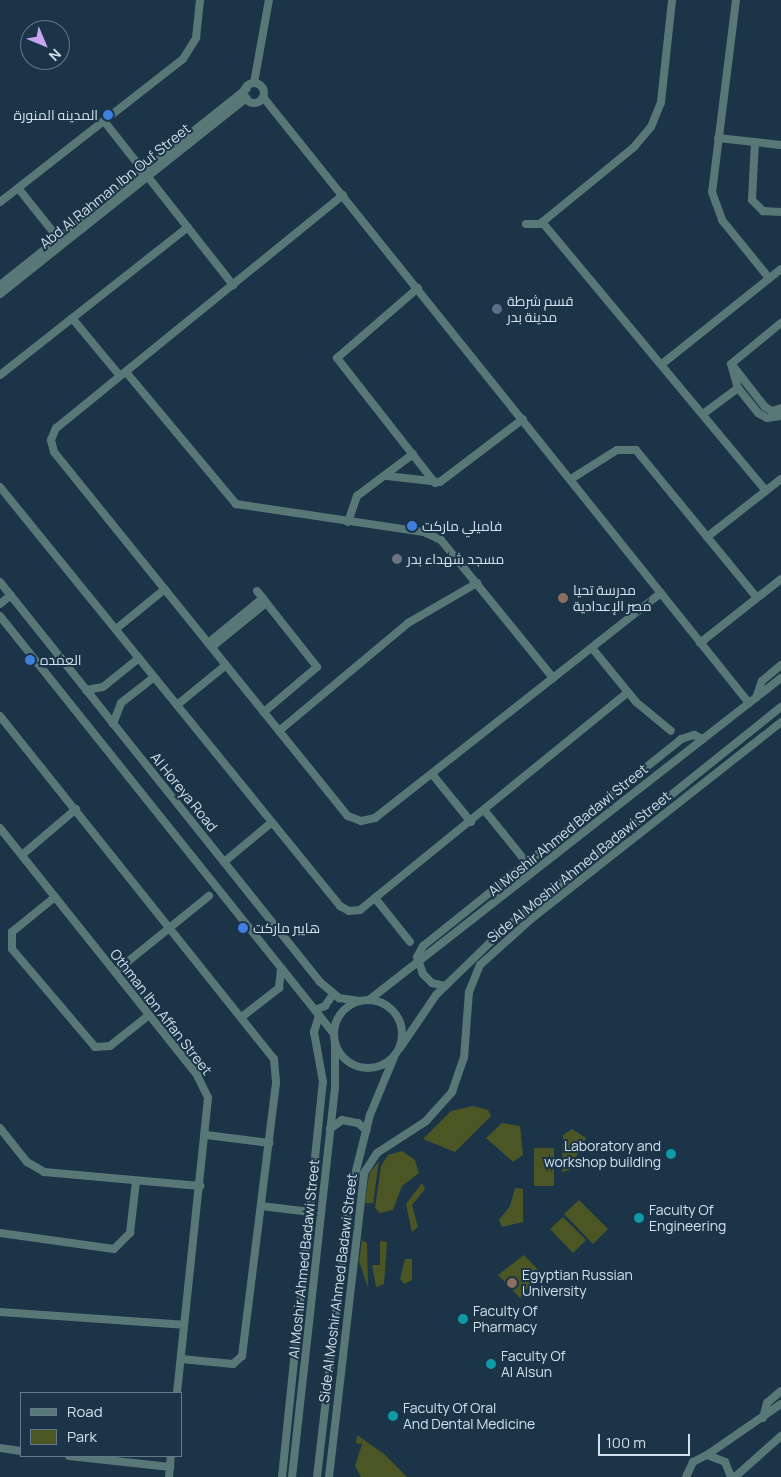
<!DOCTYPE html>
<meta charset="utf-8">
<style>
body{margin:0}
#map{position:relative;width:781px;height:1477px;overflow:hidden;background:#1b3447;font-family:Manrope,Cairo,sans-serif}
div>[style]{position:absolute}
.green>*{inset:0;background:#4c5625}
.minor>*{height:8px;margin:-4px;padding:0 4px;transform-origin:4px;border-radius:4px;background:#587878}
.minor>.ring{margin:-4px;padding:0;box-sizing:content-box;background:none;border:8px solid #587878;border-radius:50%}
.dots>*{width:14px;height:14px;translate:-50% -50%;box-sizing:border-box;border:2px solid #1b3447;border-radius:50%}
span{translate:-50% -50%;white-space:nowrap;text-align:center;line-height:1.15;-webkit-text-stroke:4px #1b3447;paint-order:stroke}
.poi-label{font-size:14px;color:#d1e0ec}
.right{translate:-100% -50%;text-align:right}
.left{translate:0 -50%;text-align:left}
.street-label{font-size:14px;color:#d1e0ec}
.legend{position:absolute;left:20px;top:1392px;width:162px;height:65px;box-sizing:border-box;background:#1b3447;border:1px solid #647989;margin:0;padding:6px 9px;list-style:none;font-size:15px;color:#d1e0ec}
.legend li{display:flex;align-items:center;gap:10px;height:25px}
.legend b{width:25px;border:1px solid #647989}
.north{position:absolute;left:20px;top:20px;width:50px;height:50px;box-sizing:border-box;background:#1b3447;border:1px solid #647989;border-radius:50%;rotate:135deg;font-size:14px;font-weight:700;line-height:20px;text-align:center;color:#d1e0ec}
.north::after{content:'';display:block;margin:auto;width:18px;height:22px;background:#c7a6f0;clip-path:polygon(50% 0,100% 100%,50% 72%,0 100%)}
.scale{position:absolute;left:598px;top:1434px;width:92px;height:22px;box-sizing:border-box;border:2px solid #d1e0ec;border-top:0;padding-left:6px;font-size:15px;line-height:18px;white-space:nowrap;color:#d1e0ec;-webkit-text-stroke:4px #1b3447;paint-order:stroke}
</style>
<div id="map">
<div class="green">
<i style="clip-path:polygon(473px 1106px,488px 1110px,491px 1116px,455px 1152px,423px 1139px,451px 1111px)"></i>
<i style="clip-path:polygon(502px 1123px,520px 1126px,523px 1155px,513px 1162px,486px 1138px)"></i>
<i style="clip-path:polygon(572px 1129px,586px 1138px,569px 1170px,562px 1172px,563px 1135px)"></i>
<i style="clip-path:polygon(534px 1148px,554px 1148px,554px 1186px,534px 1186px)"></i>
<i style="clip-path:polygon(402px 1151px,415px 1160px,419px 1173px,402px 1186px,393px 1210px,380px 1213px,375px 1208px,381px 1166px,388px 1155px)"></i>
<i style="clip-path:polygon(379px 1161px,373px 1203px,365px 1203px,369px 1174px)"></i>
<i style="clip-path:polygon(422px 1183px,425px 1189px,412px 1205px,418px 1227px,412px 1232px,406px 1204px)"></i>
<i style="clip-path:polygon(515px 1188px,523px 1189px,523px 1222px,502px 1227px,499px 1220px,510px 1206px)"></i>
<i style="clip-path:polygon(579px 1200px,608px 1229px,593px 1244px,564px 1214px)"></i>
<i style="clip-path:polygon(563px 1217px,586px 1240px,573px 1253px,550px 1229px)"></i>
<i style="clip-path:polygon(362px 1240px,367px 1243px,368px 1288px,359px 1261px)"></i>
<i style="clip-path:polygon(380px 1241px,387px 1242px,384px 1284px,376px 1287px,372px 1265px,380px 1265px)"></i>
<i style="clip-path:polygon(524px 1255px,540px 1272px,520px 1298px,498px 1275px)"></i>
<i style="clip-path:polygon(405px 1259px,412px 1259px,412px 1280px,404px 1284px,400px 1279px)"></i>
<i style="clip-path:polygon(357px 1435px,384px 1454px,407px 1477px,361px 1477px,355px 1466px,362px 1444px,356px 1443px)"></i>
</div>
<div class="minor">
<i style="left:736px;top:0;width:193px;rotate:97.1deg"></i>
<i style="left:712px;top:192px;width:30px;rotate:70deg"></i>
<i style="left:722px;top:220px;width:75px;rotate:51deg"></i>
<i style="left:254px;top:83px;width:84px;rotate:-79.8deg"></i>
<i class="ring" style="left:244px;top:83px;width:12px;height:12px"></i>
<i style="left:263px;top:97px;width:777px;rotate:51.27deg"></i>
<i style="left:104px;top:121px;width:209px;rotate:51.8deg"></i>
<i style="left:718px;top:138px;width:63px;rotate:6.3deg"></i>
<i style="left:755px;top:142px;width:58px;rotate:93deg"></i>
<i style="left:752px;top:200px;width:16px;rotate:45deg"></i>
<i style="left:763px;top:211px;width:18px;rotate:3deg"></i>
<i style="left:18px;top:188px;width:64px;rotate:51.3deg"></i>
<i style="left:343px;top:195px;width:370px;rotate:140.9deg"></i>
<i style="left:56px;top:428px;width:13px;rotate:113deg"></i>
<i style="left:51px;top:440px;width:12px;rotate:76deg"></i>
<i style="left:54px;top:452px;width:468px;rotate:51.1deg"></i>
<i style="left:348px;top:816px;width:14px;rotate:21deg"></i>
<i style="left:361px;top:821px;width:14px;rotate:-12deg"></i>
<i style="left:375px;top:818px;width:364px;rotate:-38.2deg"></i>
<i style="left:0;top:202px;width:232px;rotate:-38deg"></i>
<i style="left:183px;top:59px;width:25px;rotate:-58deg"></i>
<i style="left:196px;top:38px;width:38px;rotate:-84deg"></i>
<i style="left:542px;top:222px;width:350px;rotate:50.2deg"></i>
<i style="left:526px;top:224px;width:14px"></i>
<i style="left:540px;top:224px;width:122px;rotate:-39.3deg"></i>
<i style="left:634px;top:147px;width:26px;rotate:-50deg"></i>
<i style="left:651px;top:127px;width:27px;rotate:-68deg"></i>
<i style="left:661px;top:102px;width:103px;rotate:-83.8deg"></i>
<i style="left:0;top:285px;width:315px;rotate:-38.5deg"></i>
<i style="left:418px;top:288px;width:107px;rotate:139.2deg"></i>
<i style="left:337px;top:358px;width:159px;rotate:51.9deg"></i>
<i style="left:0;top:294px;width:315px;rotate:-38.5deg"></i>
<i style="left:72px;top:318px;width:75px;rotate:50.4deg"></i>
<i style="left:662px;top:364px;width:152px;rotate:-38.6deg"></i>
<i style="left:731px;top:364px;width:25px;rotate:74deg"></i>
<i style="left:738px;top:388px;width:32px;rotate:51deg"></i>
<i style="left:758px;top:413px;width:10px;rotate:29deg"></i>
<i style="left:767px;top:418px;width:14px;rotate:-8deg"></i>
<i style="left:731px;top:364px;width:65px;rotate:-39.4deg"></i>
<i style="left:733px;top:366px;width:52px;rotate:52deg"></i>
<i style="left:765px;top:407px;width:8px;rotate:30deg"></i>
<i style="left:772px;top:411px;width:9px;rotate:-18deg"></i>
<i style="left:126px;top:372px;width:172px;rotate:50.2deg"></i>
<i style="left:236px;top:504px;width:190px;rotate:8.5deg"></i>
<i style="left:424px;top:532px;width:19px;rotate:25deg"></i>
<i style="left:441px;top:540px;width:178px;rotate:50.9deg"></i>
<i style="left:0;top:375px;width:239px;rotate:-38.2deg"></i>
<i style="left:703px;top:414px;width:44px;rotate:-36.6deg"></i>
<i style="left:387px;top:476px;width:53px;rotate:6.5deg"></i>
<i style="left:440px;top:482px;width:104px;rotate:-37.2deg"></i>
<i style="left:571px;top:479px;width:54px;rotate:-32.2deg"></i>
<i style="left:617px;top:450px;width:19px"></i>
<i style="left:636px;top:450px;width:191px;rotate:50.7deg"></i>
<i style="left:0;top:487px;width:540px;rotate:50.94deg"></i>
<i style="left:340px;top:906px;width:10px;rotate:29deg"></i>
<i style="left:349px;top:911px;width:11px;rotate:-5deg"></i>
<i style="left:360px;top:910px;width:345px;rotate:-39.1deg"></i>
<i style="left:348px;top:522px;width:28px;rotate:-71deg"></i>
<i style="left:357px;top:496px;width:70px;rotate:-36.9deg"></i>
<i style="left:707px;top:537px;width:94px;rotate:-38.1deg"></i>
<i style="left:0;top:582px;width:512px;rotate:51.34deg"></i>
<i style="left:320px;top:982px;width:25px;rotate:40deg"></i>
<i style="left:339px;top:998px;width:21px;rotate:8deg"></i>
<i style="left:257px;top:591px;width:97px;rotate:51.7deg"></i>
<i style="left:317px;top:667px;width:70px;rotate:139.7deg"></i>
<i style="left:0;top:604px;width:14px;rotate:-39deg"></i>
<i style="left:0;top:616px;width:535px;rotate:51.37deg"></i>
<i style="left:116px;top:629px;width:63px;rotate:-39.2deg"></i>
<i style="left:208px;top:643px;width:71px;rotate:-39.3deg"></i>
<i style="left:700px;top:643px;width:103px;rotate:-38.3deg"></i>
<i style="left:212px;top:647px;width:70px;rotate:-39.2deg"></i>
<i style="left:592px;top:648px;width:70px;rotate:50.8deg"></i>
<i style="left:636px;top:702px;width:45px;rotate:39.6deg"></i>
<i style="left:86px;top:690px;width:17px;rotate:-10deg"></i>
<i style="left:103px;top:687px;width:46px;rotate:-38.9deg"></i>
<i style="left:756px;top:698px;width:18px;rotate:-71deg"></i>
<i style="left:762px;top:681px;width:25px;rotate:-40deg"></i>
<i style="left:177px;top:705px;width:63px;rotate:-39.2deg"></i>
<i style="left:0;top:716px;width:439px;rotate:51.4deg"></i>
<i style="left:274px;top:1059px;width:24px;rotate:85deg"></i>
<i style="left:276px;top:1083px;width:275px;rotate:97.1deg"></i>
<i style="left:242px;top:1356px;width:12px;rotate:138deg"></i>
<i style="left:233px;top:1364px;width:52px;rotate:-174.5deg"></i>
<i style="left:113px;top:724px;width:22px;rotate:-69deg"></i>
<i style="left:121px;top:703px;width:42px;rotate:-38.2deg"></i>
<i style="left:279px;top:731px;width:168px;rotate:-39.9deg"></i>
<i style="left:408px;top:623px;width:80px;rotate:-30.1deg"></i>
<i style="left:432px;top:774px;width:62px;rotate:50.9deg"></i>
<i style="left:485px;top:811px;width:67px;rotate:51.1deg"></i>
<i style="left:0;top:828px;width:316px;rotate:51.4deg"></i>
<i style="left:197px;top:1075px;width:25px;rotate:64deg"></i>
<i style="left:208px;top:1098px;width:297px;rotate:96deg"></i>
<i style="left:22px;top:855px;width:71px;rotate:-40.4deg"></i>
<i style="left:224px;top:862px;width:62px;rotate:-39.8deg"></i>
<i style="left:55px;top:897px;width:55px;rotate:140.9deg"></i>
<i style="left:12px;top:932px;width:17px;rotate:90deg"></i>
<i style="left:12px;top:949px;width:128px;rotate:49.7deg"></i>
<i style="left:95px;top:1047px;width:15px;rotate:-4deg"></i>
<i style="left:110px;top:1046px;width:50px;rotate:-38.5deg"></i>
<i style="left:375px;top:898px;width:56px;rotate:51.5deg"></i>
<i style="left:115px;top:972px;width:121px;rotate:-39deg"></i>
<i style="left:445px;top:986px;width:13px;rotate:-167deg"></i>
<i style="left:432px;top:983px;width:13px;rotate:-135deg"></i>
<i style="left:423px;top:974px;width:18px;rotate:-109deg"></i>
<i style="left:417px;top:957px;width:13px;rotate:-61deg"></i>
<i style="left:423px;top:946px;width:331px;rotate:-38.7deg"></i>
<i style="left:681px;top:739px;width:14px;rotate:-17deg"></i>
<i style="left:694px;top:735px;width:10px;rotate:24deg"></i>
<i class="ring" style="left:334px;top:1000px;width:60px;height:60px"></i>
<i style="left:369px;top:1000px;width:523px;rotate:-38.01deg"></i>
<i style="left:315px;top:1010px;width:11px;rotate:-22deg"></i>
<i style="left:325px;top:1006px;width:14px;rotate:-56deg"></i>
<i style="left:243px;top:1016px;width:46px;rotate:-37.9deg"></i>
<i style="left:279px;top:988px;width:20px;rotate:-84deg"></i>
<i style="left:400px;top:1048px;width:64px;rotate:-55.8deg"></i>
<i style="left:436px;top:995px;width:96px;rotate:-44.2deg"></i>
<i style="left:505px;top:928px;width:354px;rotate:-38.7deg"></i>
<i style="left:0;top:1128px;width:43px;rotate:51.5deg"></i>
<i style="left:27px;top:1162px;width:20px;rotate:30deg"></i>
<i style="left:44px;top:1172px;width:157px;rotate:5.1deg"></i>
<i style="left:330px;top:1129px;width:15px;rotate:-37deg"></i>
<i style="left:342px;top:1120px;width:16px;rotate:11deg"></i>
<i style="left:358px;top:1123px;width:11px;rotate:41deg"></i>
<i style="left:206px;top:1135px;width:64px;rotate:7.2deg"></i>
<i style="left:261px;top:1206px;width:50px;rotate:6.8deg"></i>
<i style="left:0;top:1233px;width:115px;rotate:8deg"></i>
<i style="left:114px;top:1249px;width:23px;rotate:-45deg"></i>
<i style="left:130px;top:1233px;width:52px;rotate:-83.4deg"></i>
<i style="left:0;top:1312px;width:184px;rotate:4deg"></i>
<i style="left:763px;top:1418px;width:16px;rotate:-75deg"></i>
<i style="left:767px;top:1403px;width:18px;rotate:-41deg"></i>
<i style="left:0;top:1448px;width:21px;rotate:8deg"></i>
<i style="left:707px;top:1455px;width:90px;rotate:-34.6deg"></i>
<i style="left:69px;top:1456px;width:102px;rotate:6.2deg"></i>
<i style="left:169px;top:1477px;width:21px;rotate:-85deg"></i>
<i style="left:282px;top:1477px;width:397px;rotate:-84.1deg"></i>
<i style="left:323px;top:1082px;width:51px;rotate:-100.2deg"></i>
<i style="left:314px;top:1032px;width:17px;rotate:-73deg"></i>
<i style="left:292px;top:1477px;width:393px;rotate:-83.7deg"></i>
<i style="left:335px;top:1086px;width:42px;rotate:-90deg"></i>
<i style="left:317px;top:1477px;width:280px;rotate:-83.4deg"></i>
<i style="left:349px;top:1199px;width:87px;rotate:-76deg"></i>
<i style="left:370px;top:1115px;width:63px;rotate:-67.5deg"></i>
<i style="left:329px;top:1477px;width:306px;rotate:-83.4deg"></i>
<i style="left:364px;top:1173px;width:24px;rotate:-57deg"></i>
<i style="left:377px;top:1153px;width:59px;rotate:-33.1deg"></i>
<i style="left:426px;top:1121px;width:39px;rotate:-48deg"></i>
<i style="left:452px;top:1092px;width:36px;rotate:-71deg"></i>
<i style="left:464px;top:1058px;width:66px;rotate:-85.7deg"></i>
<i style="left:469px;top:992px;width:29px;rotate:-68deg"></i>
<i style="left:480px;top:965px;width:69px;rotate:-42deg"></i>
<i style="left:531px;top:919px;width:318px;rotate:-38.2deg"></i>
<i style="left:686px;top:1477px;width:17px;rotate:-65deg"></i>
<i style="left:693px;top:1462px;width:16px;rotate:-27deg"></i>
<i style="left:707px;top:1455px;width:19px;rotate:21deg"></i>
<i style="left:725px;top:1462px;width:16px;rotate:68deg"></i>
<i style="left:735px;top:1477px;width:62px;rotate:-41.7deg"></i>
</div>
<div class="dots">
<i style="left:108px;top:115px;background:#3f7fe0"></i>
<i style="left:497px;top:309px;background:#5c6f8a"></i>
<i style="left:412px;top:526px;background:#3f7fe0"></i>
<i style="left:397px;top:559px;background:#6b7280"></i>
<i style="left:563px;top:598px;background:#8d6e63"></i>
<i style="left:30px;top:660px;background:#3f7fe0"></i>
<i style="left:243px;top:928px;background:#3f7fe0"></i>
<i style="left:671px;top:1154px;background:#0f9aa8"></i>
<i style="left:639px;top:1218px;background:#0f9aa8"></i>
<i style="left:512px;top:1283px;background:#8d6e63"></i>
<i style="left:463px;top:1319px;background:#0f9aa8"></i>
<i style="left:491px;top:1364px;background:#0f9aa8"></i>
<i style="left:393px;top:1416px;background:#0f9aa8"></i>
</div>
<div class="poi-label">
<span class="right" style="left:98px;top:115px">المدينه المنورة</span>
<span class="left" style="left:507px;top:309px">قسم شرطة<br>مدينة بدر</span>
<span class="left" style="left:422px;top:526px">فاميلي ماركت</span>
<span class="left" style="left:407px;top:559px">مسجد شهداء بدر</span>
<span class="left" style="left:573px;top:598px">مدرسة تحيا<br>مصر الإعدادية</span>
<span class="left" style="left:40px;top:660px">العمده</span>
<span class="left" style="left:253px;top:928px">هايبر ماركت</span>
<span class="right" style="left:661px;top:1154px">Laboratory and<br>workshop building</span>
<span class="left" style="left:649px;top:1218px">Faculty Of<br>Engineering</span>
<span class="left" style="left:522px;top:1283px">Egyptian Russian<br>University</span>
<span class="left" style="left:473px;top:1319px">Faculty Of<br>Pharmacy</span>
<span class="left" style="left:501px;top:1364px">Faculty Of<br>Al Alsun</span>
<span class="left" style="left:403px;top:1416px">Faculty Of Oral<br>And Dental Medicine</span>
</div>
<div class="street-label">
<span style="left:115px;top:186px;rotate:-39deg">Abd Al Rahman Ibn Ouf Street</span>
<span style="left:184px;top:792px;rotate:51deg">Al Horeya Road</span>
<span style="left:568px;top:830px;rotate:-39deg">Al Moshir Ahmed Badawi Street</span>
<span style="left:579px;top:867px;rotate:-39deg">Side Al Moshir Ahmed Badawi Street</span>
<span style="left:161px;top:1012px;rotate:52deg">Othman Ibn Affan Street</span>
<span style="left:304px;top:1259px;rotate:-84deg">Al Moshir Ahmed Badawi Street</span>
<span style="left:338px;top:1288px;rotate:-83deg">Side Al Moshir Ahmed Badawi Street</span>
</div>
<ul class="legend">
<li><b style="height:6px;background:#587878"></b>Road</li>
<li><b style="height:14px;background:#4c5625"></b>Park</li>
</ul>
<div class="north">N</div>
<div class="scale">100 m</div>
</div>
